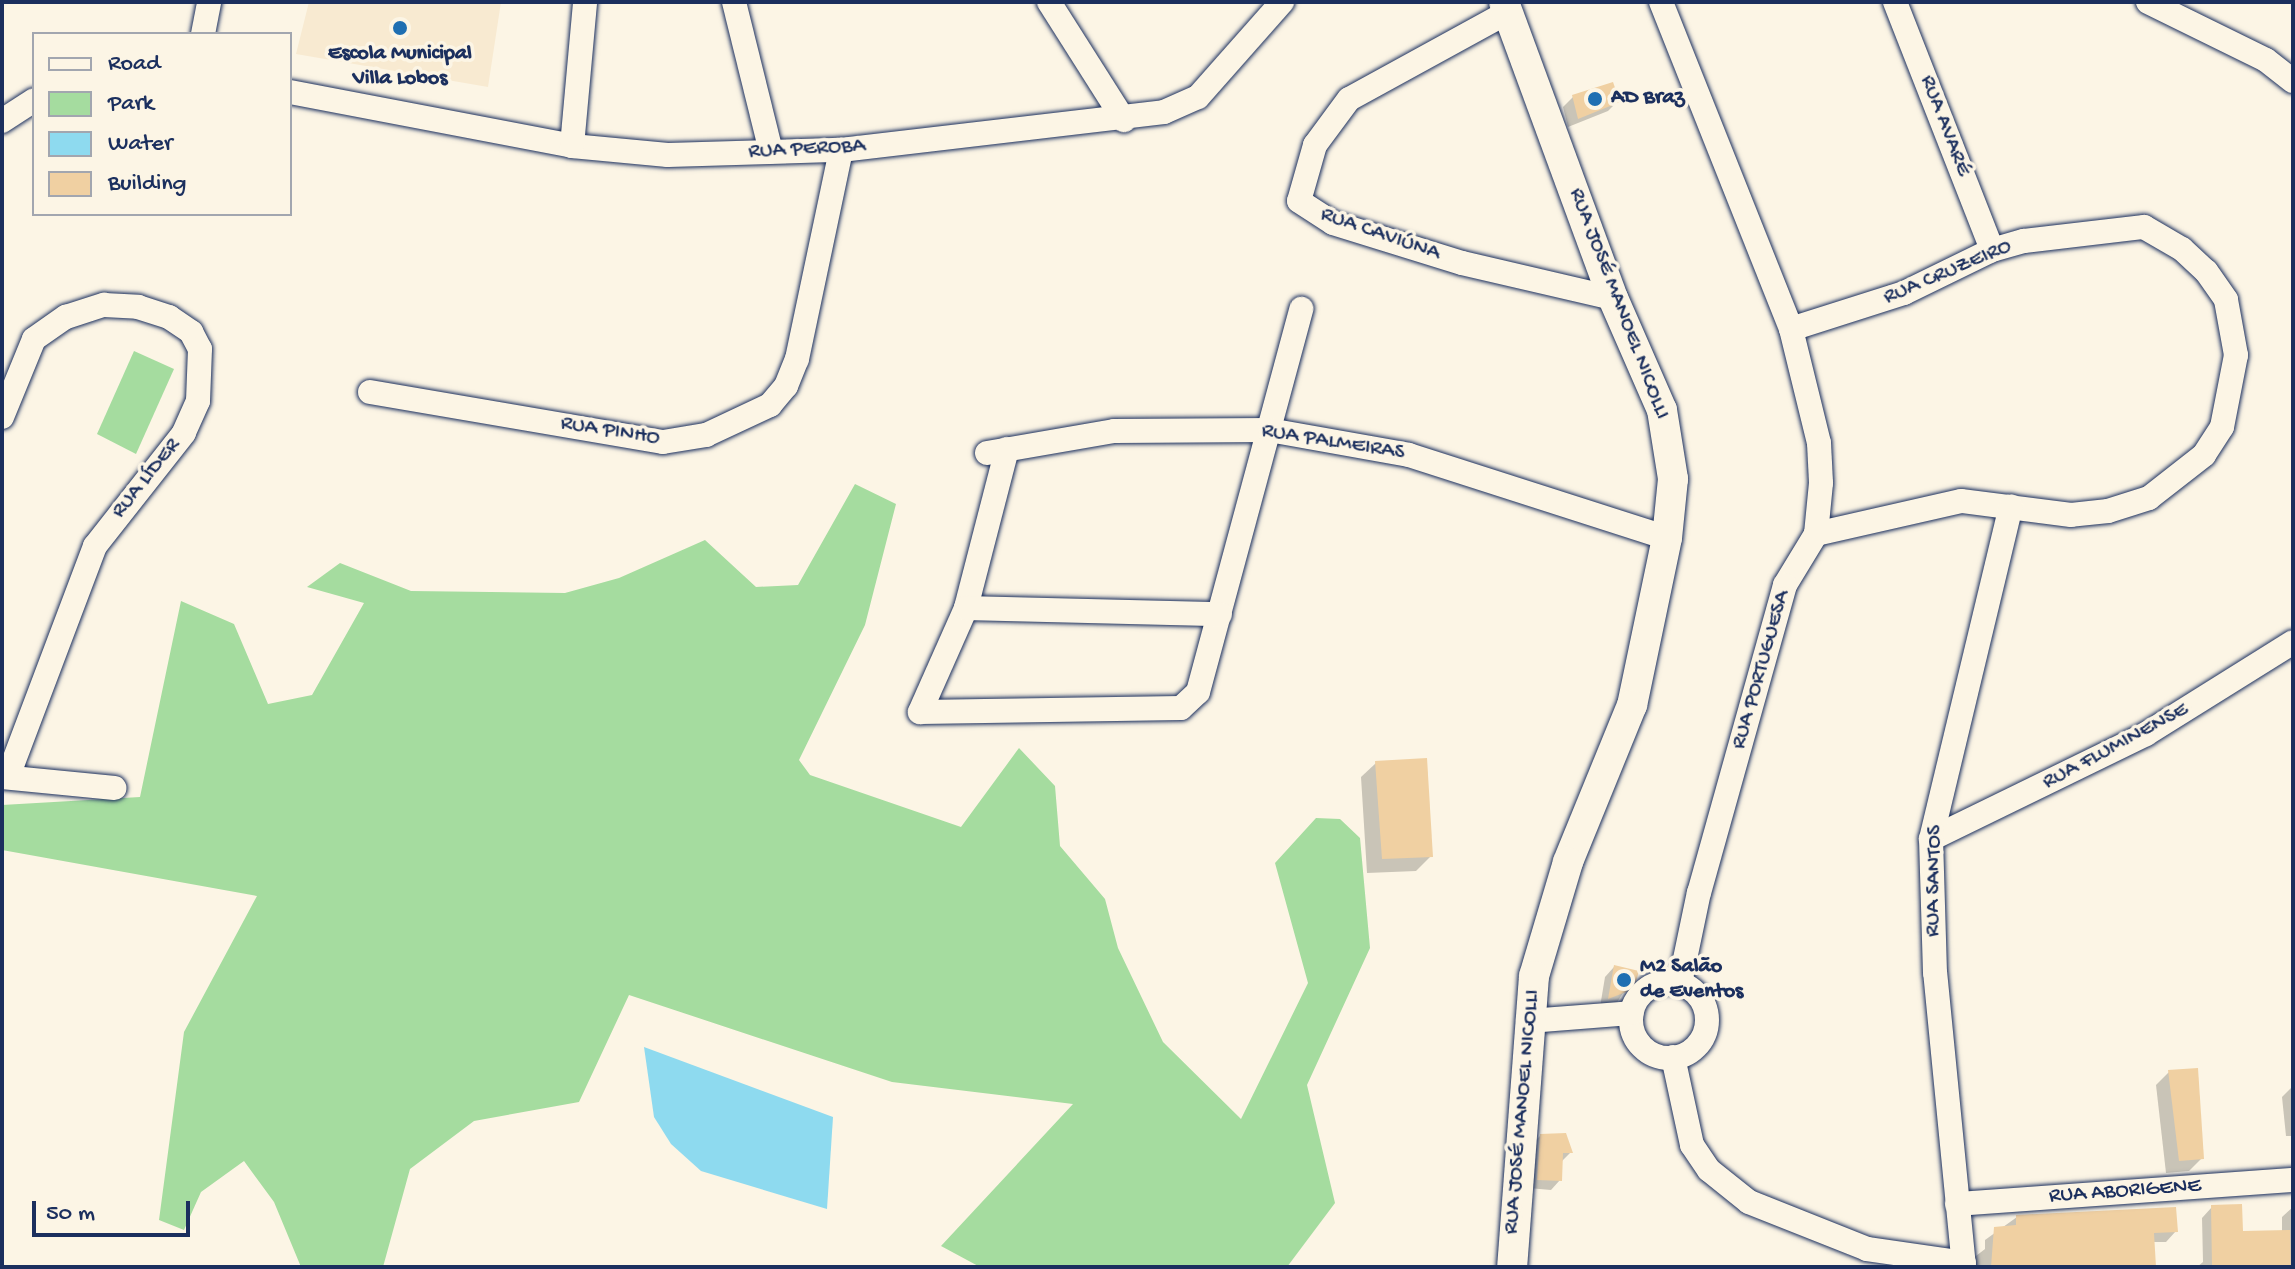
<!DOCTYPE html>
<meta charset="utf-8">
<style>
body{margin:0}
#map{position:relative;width:2295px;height:1269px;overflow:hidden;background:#fcf5e5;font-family:"Gochi Hand",sans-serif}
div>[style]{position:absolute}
.built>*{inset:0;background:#f8ead1}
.green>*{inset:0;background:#a5dc9f}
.water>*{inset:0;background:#8edaef}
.shadow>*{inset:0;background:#0003}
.building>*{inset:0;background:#f0d0a2}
.roads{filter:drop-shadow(0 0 2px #1b2f5e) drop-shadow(0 0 2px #1b2f5e)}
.minor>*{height:24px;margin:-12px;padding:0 12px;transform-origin:12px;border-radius:12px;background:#fcf5e5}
.minor>.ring{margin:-12px;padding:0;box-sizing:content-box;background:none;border:24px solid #fcf5e5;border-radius:50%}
.major>*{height:30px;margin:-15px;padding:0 15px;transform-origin:15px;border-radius:15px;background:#fcf5e5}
.dots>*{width:22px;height:22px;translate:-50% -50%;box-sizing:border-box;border:4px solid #fcf5e5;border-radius:50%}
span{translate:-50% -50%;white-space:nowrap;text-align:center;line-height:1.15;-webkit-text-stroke:7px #fcf5e5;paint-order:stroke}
.poi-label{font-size:22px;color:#1b2f5e;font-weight:700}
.left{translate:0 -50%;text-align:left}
.street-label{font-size:22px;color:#1b2f5e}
.frame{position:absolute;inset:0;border:4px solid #1b2f5e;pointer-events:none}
.legend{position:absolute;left:32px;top:32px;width:260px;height:184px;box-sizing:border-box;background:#fcf5e5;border:2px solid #a2a6af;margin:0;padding:10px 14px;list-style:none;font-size:24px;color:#1b2f5e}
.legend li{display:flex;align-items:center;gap:16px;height:40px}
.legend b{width:40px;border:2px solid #a2a6af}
.scale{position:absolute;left:32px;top:1201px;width:158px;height:36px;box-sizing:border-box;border:4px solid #1b2f5e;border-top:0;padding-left:10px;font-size:24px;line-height:28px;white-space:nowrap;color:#1b2f5e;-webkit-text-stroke:6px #fcf5e5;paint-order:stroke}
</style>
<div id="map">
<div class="built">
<i style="clip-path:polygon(309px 2px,501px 2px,488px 87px,296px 54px)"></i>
</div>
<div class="green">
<i style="clip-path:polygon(134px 351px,174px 369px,136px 454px,97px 434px)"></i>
<i style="clip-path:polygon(855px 484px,896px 504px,865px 625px,799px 760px,810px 775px,961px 827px,1019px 748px,1055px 786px,1060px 846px,1105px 899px,1118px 948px,1163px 1042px,1241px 1119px,1308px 983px,1275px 863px,1316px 818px,1340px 819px,1360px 838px,1370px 948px,1307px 1085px,1335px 1203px,1287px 1267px,980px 1267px,941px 1246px,1073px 1104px,892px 1082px,629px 995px,579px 1102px,474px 1121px,410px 1169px,383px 1267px,301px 1267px,274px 1202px,244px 1161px,201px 1192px,184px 1230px,159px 1220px,184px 1032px,257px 896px,2px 850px,2px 805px,140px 797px,181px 601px,234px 624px,268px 704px,312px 695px,364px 603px,307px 587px,340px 563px,411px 591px,565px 593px,619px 578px,705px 540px,756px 587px,798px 585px)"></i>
</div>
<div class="water">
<i style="clip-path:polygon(644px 1047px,833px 1117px,827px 1209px,701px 1171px,671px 1144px,654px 1117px)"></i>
</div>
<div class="shadow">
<i style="clip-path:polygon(1573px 97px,1618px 101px,1608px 111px,1568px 127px,1563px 107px)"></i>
<i style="clip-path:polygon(1376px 763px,1431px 856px,1416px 871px,1367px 873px,1361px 777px)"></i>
<i style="clip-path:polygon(1614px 967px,1636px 972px,1616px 1004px,1600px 1007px,1605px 977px)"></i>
<i style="clip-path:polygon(2169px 1072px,2202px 1158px,2189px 1171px,2166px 1173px,2156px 1085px)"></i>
<i style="clip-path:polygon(2293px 1086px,2293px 1136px,2286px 1136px,2282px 1097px)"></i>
<i style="clip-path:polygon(1541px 1135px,1571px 1152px,1561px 1162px,1560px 1180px,1551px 1190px,1528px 1188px,1531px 1145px)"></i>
<i style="clip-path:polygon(2212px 1207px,2241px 1233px,2282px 1232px,2282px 1217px,2293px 1207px,2293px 1267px,2197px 1267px,2203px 1262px,2202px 1218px)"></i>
<i style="clip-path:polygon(2017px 1217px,2176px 1231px,2166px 1242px,2153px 1242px,2154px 1267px,1972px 1267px,1972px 1259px,1985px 1249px,1985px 1240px)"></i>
</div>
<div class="building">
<i style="clip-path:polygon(1613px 82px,1620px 102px,1578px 119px,1572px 95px)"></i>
<i style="clip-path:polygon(1427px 758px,1433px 857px,1382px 859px,1375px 761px)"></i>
<i style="clip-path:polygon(1614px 965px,1639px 971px,1634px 989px,1608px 999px)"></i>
<i style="clip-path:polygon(2198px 1068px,2204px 1159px,2179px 1161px,2168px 1070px)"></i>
<i style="clip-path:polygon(1566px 1133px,1573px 1153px,1563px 1153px,1562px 1181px,1537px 1180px,1540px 1134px)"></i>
<i style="clip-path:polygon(2242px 1204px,2243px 1231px,2290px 1230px,2291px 1267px,2212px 1267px,2211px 1205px)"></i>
<i style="clip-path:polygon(2176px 1207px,2178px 1232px,2154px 1233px,2156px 1267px,1991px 1267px,1994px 1227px,2016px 1225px,2016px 1215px)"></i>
</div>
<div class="roads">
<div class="minor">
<i style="left:734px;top:2px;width:154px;rotate:76.1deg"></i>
<i style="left:1049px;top:2px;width:140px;rotate:57.6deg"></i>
<i style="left:1661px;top:2px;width:352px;rotate:68.3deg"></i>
<i style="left:1791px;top:329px;width:117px;rotate:76.2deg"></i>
<i style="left:1819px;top:443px;width:40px;rotate:87.1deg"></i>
<i style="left:1821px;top:483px;width:51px;rotate:95.6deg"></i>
<i style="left:1816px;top:534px;width:60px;rotate:121.3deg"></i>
<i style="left:1785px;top:585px;width:319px;rotate:105.6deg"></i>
<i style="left:1699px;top:892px;width:93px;rotate:101.8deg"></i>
<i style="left:1895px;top:2px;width:266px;rotate:68.6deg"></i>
<i style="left:2148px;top:2px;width:131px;rotate:26.2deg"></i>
<i style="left:2266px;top:60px;width:34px;rotate:38deg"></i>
<i style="left:1508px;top:12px;width:181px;rotate:151.3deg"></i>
<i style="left:1349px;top:99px;width:57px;rotate:126.5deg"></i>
<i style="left:1315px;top:145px;width:58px;rotate:105.9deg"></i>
<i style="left:1299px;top:201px;width:40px;rotate:32.9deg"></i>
<i style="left:1333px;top:223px;width:135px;rotate:17.2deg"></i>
<i style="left:1462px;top:263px;width:155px;rotate:13.1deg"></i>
<i style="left:203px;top:34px;width:33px;rotate:-79deg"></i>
<i style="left:290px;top:92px;width:287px;rotate:10.8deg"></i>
<i style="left:572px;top:146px;width:96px;rotate:5.4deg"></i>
<i style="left:668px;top:155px;width:173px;rotate:-1.7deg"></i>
<i style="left:841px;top:150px;width:325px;rotate:-6.7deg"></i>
<i style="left:1164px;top:112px;width:37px;rotate:-24deg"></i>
<i style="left:1198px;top:97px;width:127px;rotate:-48.5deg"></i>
<i style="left:2px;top:121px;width:38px;rotate:-33deg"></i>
<i style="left:572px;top:146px;width:145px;rotate:-84.8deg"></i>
<i style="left:1791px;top:329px;width:119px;rotate:-17.7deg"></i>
<i style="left:1904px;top:293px;width:98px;rotate:-26deg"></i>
<i style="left:1992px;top:250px;width:33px;rotate:-16deg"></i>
<i style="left:2024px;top:241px;width:121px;rotate:-6.7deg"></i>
<i style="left:2144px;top:227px;width:44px;rotate:30.1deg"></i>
<i style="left:2182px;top:249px;width:33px;rotate:43deg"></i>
<i style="left:2206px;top:271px;width:35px;rotate:55deg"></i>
<i style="left:2226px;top:300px;width:56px;rotate:79.7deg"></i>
<i style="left:2236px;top:355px;width:73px;rotate:101deg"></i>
<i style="left:2222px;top:427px;width:33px;rotate:123deg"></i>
<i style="left:2204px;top:455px;width:70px;rotate:142deg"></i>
<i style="left:2149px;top:498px;width:43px;rotate:162.4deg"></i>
<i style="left:2108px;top:511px;width:37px;rotate:174deg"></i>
<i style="left:2071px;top:515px;width:111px;rotate:-172.7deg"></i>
<i style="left:1961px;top:501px;width:149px;rotate:167.2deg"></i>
<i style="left:370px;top:392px;width:297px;rotate:9.7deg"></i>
<i style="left:663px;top:442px;width:44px;rotate:-9.2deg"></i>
<i style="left:706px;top:435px;width:71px;rotate:-25.1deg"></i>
<i style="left:770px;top:405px;width:25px;rotate:-50deg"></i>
<i style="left:786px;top:386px;width:29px;rotate:-68deg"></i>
<i style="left:797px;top:359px;width:214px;rotate:-78.1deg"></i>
<i style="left:2px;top:417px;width:84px;rotate:-67.7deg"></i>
<i style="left:34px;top:339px;width:39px;rotate:-35deg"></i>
<i style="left:66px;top:317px;width:40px;rotate:-18deg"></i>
<i style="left:104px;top:305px;width:34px;rotate:3deg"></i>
<i style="left:138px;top:307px;width:33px;rotate:18deg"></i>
<i style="left:169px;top:317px;width:27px;rotate:34deg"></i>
<i style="left:191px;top:332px;width:19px;rotate:62deg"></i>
<i style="left:200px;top:349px;width:52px;rotate:92.2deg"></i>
<i style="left:198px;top:401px;width:35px;rotate:114deg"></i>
<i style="left:184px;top:433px;width:144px;rotate:128.2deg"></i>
<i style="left:95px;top:546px;width:246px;rotate:110.7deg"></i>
<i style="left:1007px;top:449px;width:164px;rotate:104.5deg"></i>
<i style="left:966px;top:608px;width:114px;rotate:113.9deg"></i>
<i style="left:920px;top:712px;width:261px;rotate:-0.9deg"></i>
<i style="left:1181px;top:708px;width:23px;rotate:-43deg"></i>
<i style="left:1198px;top:692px;width:397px;rotate:-74.9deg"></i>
<i style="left:987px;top:453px;width:129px;rotate:-9.8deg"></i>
<i style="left:1114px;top:431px;width:155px;rotate:-0.4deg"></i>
<i style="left:1269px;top:430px;width:142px;rotate:10.1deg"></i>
<i style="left:1409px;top:455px;width:271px;rotate:17.8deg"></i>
<i style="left:966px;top:608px;width:254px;rotate:1.4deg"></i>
<i style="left:2px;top:777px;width:113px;rotate:5.6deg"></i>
<i style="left:1931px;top:839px;width:239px;rotate:-26deg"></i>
<i style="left:2146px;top:734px;width:173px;rotate:-32deg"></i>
<i class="ring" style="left:1631px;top:982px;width:52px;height:52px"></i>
<i style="left:1528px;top:1021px;width:104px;rotate:-4.4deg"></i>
<i style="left:1673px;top:1057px;width:90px;rotate:77.8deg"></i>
<i style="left:1692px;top:1145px;width:30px;rotate:56deg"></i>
<i style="left:1709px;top:1170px;width:51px;rotate:38.7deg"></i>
<i style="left:1749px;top:1202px;width:127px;rotate:21.7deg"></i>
<i style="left:1867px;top:1249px;width:98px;rotate:8.2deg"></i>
<i style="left:1957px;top:1204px;width:337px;rotate:-4.1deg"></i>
<i style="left:1964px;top:1267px;width:295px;rotate:-95.6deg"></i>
<i style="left:1935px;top:973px;width:134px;rotate:-91.7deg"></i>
<i style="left:1931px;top:839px;width:342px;rotate:-76.5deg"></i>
</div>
<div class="major">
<i style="left:1504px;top:2px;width:315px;rotate:69.8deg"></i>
<i style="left:1613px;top:298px;width:122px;rotate:66.4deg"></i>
<i style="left:1662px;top:410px;width:70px;rotate:80.9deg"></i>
<i style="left:1673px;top:479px;width:59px;rotate:95.8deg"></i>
<i style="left:1667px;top:538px;width:171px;rotate:101.8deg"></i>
<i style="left:1632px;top:705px;width:170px;rotate:112.2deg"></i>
<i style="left:1568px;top:862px;width:119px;rotate:106.6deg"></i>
<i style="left:1534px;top:976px;width:292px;rotate:94.3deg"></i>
</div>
</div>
<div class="dots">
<i style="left:400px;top:28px;background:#1f6fb2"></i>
<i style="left:1595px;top:99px;background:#1f6fb2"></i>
<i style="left:1624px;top:980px;background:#1f6fb2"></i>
</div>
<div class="poi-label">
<span style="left:400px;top:67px">Escola Municipal<br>Villa Lobos</span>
<span class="left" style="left:1611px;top:99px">AD Braz</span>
<span class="left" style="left:1640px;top:980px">M2 Salão<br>de Eventos</span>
</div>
<div class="street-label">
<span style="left:1944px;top:126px;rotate:69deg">RUA AVARÉ</span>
<span style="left:807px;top:150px;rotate:-3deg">RUA PEROBA</span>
<span style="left:1380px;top:235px;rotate:19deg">RUA CAVIÚNA</span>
<span style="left:1948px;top:273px;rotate:-23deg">RUA CRUZEIRO</span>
<span style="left:1618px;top:304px;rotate:69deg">RUA JOSÉ MANOEL NICOLLI</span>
<span style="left:610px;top:432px;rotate:9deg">RUA PINHO</span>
<span style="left:1333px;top:443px;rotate:9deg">RUA PALMEIRAS</span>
<span style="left:147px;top:479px;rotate:-51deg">RUA LÍDER</span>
<span style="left:1762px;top:670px;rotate:-74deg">RUA PORTUGUESA</span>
<span style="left:2116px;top:747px;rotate:-28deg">RUA FLUMINENSE</span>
<span style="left:1935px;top:881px;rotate:-89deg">RUA SANTOS</span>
<span style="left:1523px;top:1112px;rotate:-85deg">RUA JOSÉ MANOEL NICOLLI</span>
<span style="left:2125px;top:1192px;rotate:-4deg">RUA ABORIGENE</span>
</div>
<div class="frame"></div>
<ul class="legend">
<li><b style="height:10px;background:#fcf5e5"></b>Road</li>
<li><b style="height:22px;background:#a5dc9f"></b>Park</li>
<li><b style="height:22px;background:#8edaef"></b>Water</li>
<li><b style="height:22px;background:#f0d0a2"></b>Building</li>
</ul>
<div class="scale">50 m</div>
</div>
